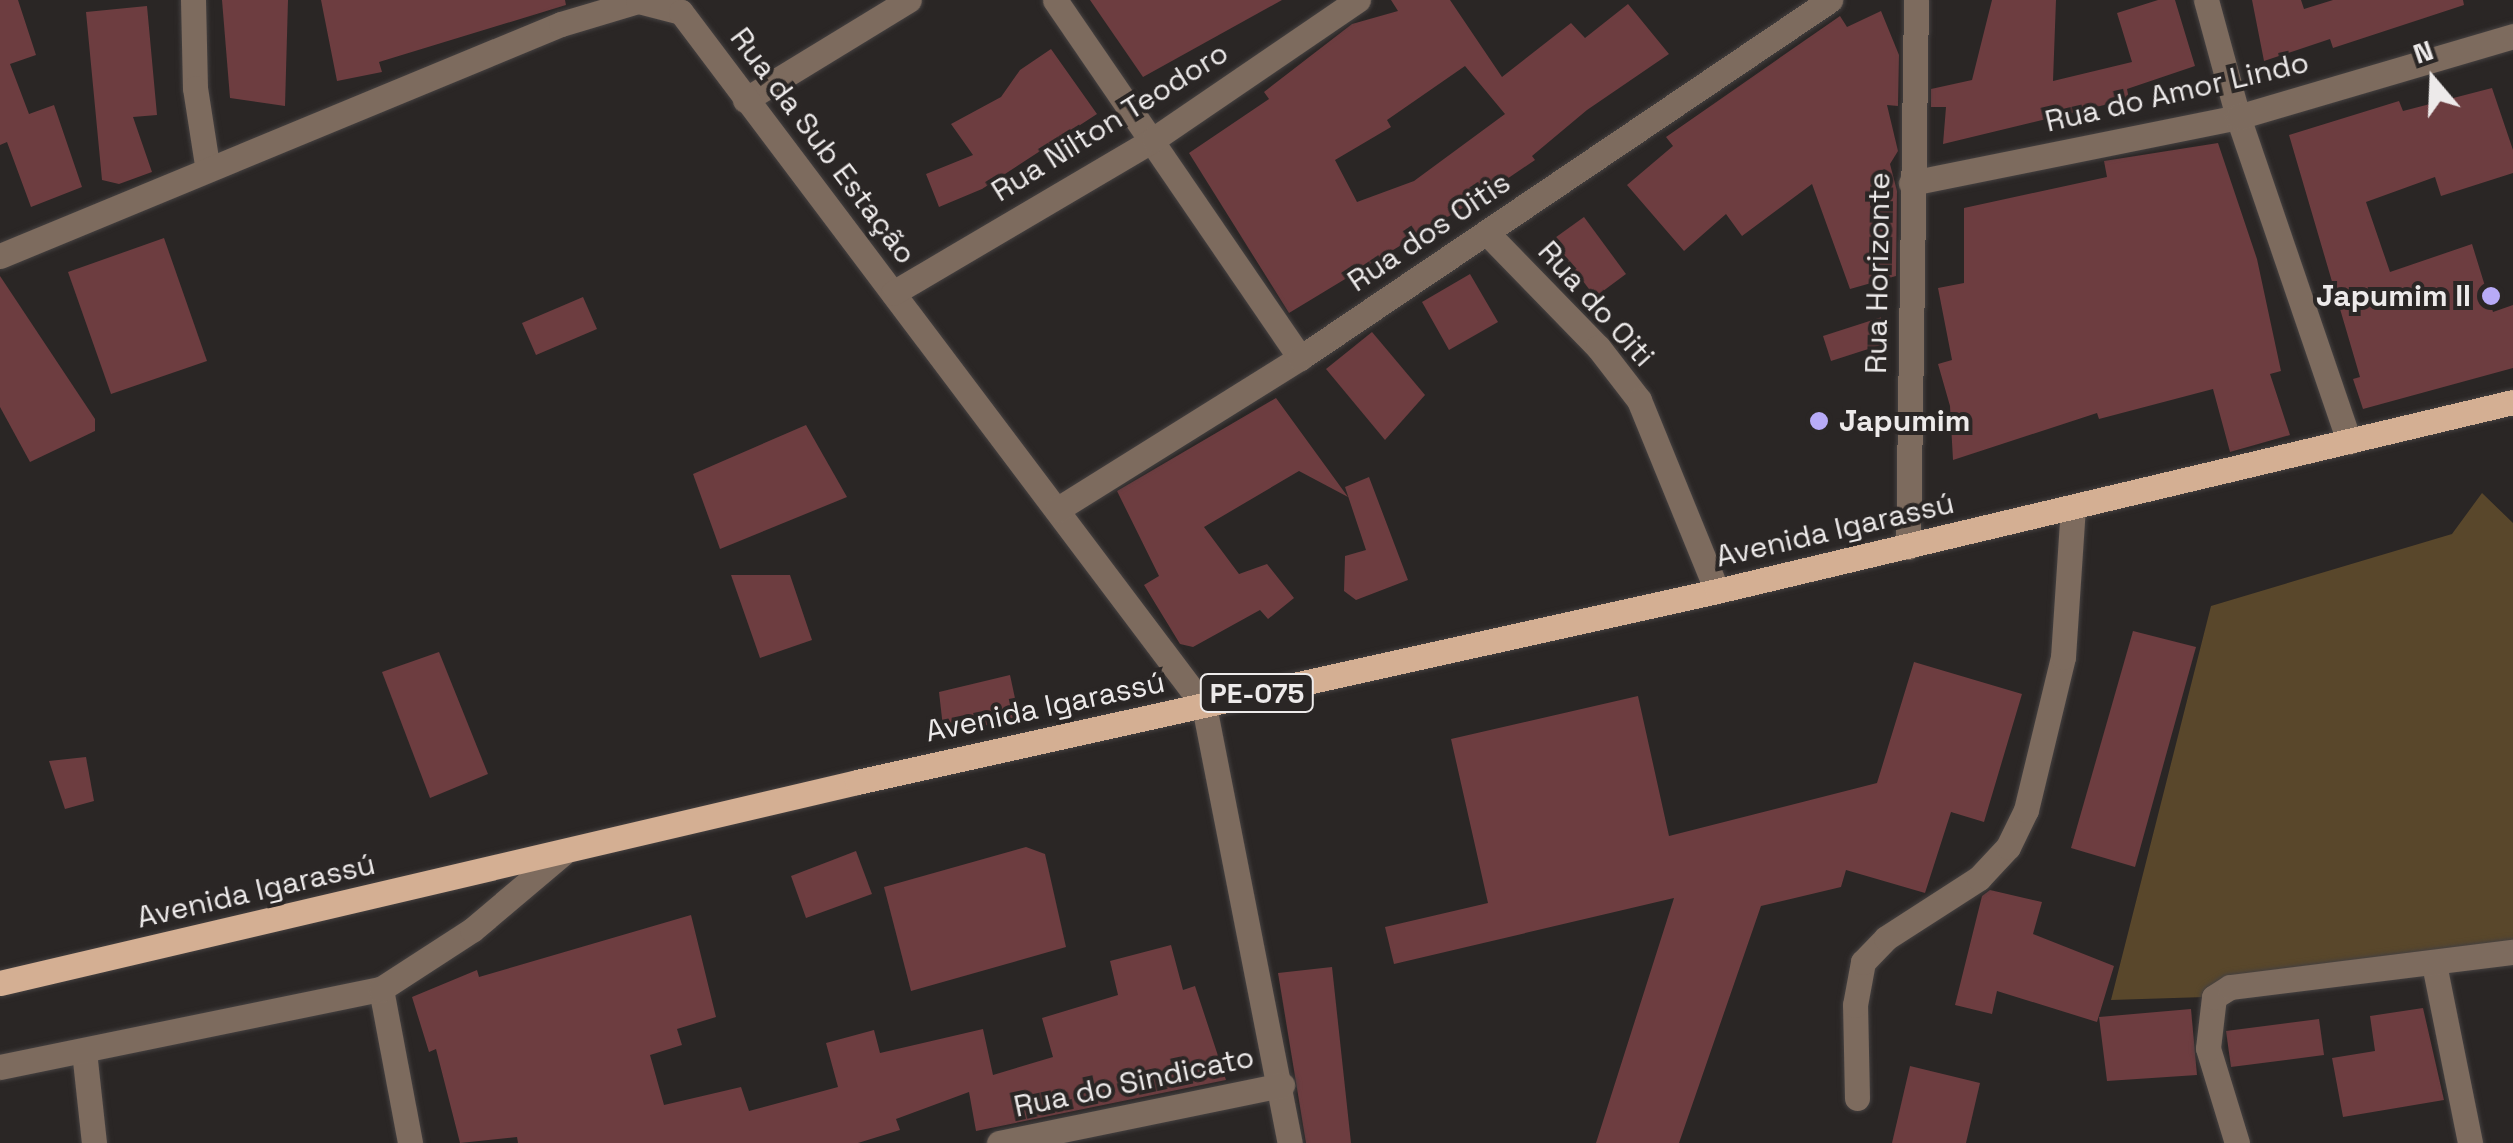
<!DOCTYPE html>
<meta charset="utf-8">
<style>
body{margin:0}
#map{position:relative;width:2513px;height:1143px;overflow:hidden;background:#2a2625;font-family:"Space Grotesk",sans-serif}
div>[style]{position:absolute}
.green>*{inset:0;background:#59472b}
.building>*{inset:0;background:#6d3d40}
.roads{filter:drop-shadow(0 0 2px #454141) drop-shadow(0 0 2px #454141)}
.minor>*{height:25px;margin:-12.5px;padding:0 12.5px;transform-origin:12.5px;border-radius:12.5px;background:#7d6b5e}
.major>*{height:25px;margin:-12.5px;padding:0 12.5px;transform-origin:12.5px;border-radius:12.5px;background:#d4af93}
.dots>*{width:28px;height:28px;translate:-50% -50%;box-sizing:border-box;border:5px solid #2a2625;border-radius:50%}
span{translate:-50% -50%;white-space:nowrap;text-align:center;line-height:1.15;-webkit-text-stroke:8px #2a2625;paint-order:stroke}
.shield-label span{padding:2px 8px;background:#2a2625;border:2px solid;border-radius:8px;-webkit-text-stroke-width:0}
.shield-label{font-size:28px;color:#edeaea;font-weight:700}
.street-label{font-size:30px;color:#edeaea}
.poi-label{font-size:30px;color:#edeaea;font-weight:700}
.right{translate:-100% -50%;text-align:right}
.left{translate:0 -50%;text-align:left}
.north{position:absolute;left:2383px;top:30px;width:100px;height:100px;-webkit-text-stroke:8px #2a2625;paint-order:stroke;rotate:341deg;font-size:28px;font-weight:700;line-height:40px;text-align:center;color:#edeaea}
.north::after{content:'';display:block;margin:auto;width:35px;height:45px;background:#edeaea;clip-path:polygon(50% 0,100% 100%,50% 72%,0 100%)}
</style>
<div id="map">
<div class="green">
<i style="clip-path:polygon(2482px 493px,2513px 523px,2513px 949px,2205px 997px,2111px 1000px,2211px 606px,2452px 534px)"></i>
</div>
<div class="building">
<i style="clip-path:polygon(0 0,18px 0,36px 55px,10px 64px,29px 114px,54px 105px,82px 187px,31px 207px,7px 142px,0 145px)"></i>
<i style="clip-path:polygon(222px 0,288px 0,285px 106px,230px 98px)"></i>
<i style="clip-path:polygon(321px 0,565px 0,566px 5px,379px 62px,382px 72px,337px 81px)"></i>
<i style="clip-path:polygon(1090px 0,1282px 0,1143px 77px)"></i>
<i style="clip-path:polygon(evenodd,1391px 0,1450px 0,1502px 77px,1571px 23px,1585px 38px,1628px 4px,1669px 54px,1587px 110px,1532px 156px,1535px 160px,1479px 198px,1289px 313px,1189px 153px,1269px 99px,1264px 92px,1352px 24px,1398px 11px,1391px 0,1465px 66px,1505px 114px,1414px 181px,1357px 202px,1335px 160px,1391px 127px,1387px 120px,1465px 66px)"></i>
<i style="clip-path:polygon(1992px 0,2056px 0,2053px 81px,2132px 62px,2117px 13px,2158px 0,2175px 0,2195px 66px,2127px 89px,2129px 99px,1943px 144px,1946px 107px,1931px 107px,1931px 89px,1972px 80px)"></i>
<i style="clip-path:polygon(2252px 0,2301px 0,2304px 9px,2333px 0,2463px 0,2464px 5px,2333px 48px,2330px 39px,2264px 61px)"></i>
<i style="clip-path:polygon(147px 6px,157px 115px,133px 117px,152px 172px,119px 184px,102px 180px,86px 12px)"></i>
<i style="clip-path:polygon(1881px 11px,1899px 55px,1898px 106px,1887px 105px,1898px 151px,1890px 164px,1897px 191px,1896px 276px,1850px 289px,1812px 184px,1742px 236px,1726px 214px,1684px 251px,1627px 185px,1673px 146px,1666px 137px,1840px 16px,1847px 27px)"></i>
<i style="clip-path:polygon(1051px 49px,1097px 114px,982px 189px,939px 207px,926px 174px,973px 155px,951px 124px,1001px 97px,1020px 70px)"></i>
<i style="clip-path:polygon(2492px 88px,2513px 150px,2513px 173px,2441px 196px,2435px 177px,2366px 202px,2390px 272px,2472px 244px,2493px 312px,2513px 305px,2513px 368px,2363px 409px,2353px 379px,2360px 377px,2289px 135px,2399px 101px,2403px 111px)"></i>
<i style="clip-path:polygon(2218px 143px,2257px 259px,2281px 371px,2270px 374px,2290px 435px,2230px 452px,2213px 389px,2099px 419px,2097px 413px,1953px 460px,1950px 406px,1938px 364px,1952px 360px,1938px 288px,1964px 283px,1964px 208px,2107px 177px,2104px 161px)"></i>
<i style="clip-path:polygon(1584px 217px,1626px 274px,1595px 297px,1552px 240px)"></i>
<i style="clip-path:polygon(164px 238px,207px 361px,111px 394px,68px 272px)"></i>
<i style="clip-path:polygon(1470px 274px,1498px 322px,1449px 350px,1422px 302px)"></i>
<i style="clip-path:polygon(0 276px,95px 419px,95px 431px,30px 462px,0 407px)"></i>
<i style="clip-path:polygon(583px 297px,597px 329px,536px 355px,522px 323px)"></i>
<i style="clip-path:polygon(1882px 317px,1890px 342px,1831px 361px,1823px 336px)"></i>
<i style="clip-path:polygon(1372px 332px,1425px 395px,1385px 440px,1326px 369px)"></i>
<i style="clip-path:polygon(1276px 398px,1348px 497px,1299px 471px,1204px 527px,1239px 574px,1267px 564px,1294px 598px,1268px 619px,1260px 610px,1193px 647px,1180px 644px,1144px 585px,1159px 576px,1117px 491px)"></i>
<i style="clip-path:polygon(806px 425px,847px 497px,720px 549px,693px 474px)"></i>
<i style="clip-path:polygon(1369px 477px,1408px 580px,1356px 600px,1344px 591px,1345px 556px,1366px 550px,1345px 487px)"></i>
<i style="clip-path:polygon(731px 575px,790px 575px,812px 640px,760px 658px)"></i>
<i style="clip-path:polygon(2133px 631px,2196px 647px,2135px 867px,2071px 848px)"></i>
<i style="clip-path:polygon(439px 652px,488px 774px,430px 798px,382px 672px)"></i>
<i style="clip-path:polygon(1914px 662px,2022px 694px,1984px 822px,1951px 812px,1925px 893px,1846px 870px,1841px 887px,1761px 906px,1679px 1143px,1596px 1143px,1674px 898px,1394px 964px,1385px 927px,1488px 903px,1451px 739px,1638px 696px,1669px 836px,1877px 783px)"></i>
<i style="clip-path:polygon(1010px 675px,1019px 717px,944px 736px,939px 692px)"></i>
<i style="clip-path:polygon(86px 757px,94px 801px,65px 809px,49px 761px)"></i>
<i style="clip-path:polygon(1026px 847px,1045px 854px,1066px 947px,911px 991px,884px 887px)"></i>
<i style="clip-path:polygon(856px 851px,872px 894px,806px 918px,791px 876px)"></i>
<i style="clip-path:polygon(1990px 890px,2042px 902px,2033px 934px,2114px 966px,2097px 1022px,1997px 991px,1992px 1014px,1955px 1005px,1982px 896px)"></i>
<i style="clip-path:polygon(691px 915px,716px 1017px,677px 1029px,682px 1045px,650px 1055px,664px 1105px,741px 1087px,749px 1111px,838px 1087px,826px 1043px,874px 1030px,880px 1053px,983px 1029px,993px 1075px,1053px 1057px,1042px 1018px,1118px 995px,1110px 961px,1171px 945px,1183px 990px,1195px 986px,1226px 1080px,976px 1131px,969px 1092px,896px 1119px,900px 1130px,858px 1143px,518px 1143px,517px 1137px,460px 1143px,436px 1049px,429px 1052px,412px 997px,477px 970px,479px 977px)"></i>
<i style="clip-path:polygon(1332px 967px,1351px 1143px,1306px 1143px,1278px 973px)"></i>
<i style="clip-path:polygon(2423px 1008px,2444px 1100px,2343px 1117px,2332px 1058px,2375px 1051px,2370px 1016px)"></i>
<i style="clip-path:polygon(2191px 1009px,2197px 1075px,2107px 1081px,2099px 1017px)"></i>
<i style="clip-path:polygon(2319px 1019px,2324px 1055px,2231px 1067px,2226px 1031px)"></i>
<i style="clip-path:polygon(1910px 1066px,1980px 1083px,1966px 1143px,1892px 1143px)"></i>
</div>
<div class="roads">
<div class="minor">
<i style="left:193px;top:0;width:88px;rotate:88.7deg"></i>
<i style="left:195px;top:88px;width:78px;rotate:81.1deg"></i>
<i style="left:1055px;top:0;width:434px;rotate:55.6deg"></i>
<i style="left:2206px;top:0;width:121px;rotate:74.7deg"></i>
<i style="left:2238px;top:117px;width:343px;rotate:71.1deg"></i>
<i style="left:745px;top:100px;width:192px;rotate:-31.4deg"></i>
<i style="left:1911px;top:183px;width:334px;rotate:-11.4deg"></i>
<i style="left:2238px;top:117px;width:287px;rotate:-16.4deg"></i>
<i style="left:1487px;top:233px;width:159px;rotate:45.8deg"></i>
<i style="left:1598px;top:347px;width:67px;rotate:52.3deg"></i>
<i style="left:1639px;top:400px;width:206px;rotate:67.8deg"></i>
<i style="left:0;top:256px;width:607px;rotate:-22.47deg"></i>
<i style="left:561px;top:24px;width:80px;rotate:-16.6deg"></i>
<i style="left:638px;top:1px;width:44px;rotate:14.3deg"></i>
<i style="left:681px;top:12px;width:869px;rotate:53deg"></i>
<i style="left:1204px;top:706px;width:445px;rotate:78.9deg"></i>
<i style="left:893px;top:293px;width:303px;rotate:-30.5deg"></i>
<i style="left:1154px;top:139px;width:247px;rotate:-34.3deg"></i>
<i style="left:1058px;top:509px;width:285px;rotate:-32deg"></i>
<i style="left:1300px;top:358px;width:640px;rotate:-34.04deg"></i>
<i style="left:1908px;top:547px;width:547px;rotate:-89.16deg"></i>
<i style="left:2434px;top:964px;width:183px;rotate:78.6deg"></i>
<i style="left:381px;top:989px;width:157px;rotate:79.3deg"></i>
<i style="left:84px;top:1051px;width:93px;rotate:83.8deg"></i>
<i style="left:0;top:1067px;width:389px;rotate:-11.6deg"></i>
<i style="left:381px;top:989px;width:108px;rotate:-33deg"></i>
<i style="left:472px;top:930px;width:119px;rotate:-40.2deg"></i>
<i style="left:1857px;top:1098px;width:93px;rotate:-91.2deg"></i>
<i style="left:1855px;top:1005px;width:44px;rotate:-79.5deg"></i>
<i style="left:1863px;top:962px;width:33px;rotate:-46deg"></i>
<i style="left:1886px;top:938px;width:111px;rotate:-32.8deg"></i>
<i style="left:1979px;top:878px;width:42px;rotate:-46.9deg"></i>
<i style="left:2008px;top:847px;width:41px;rotate:-64.1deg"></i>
<i style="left:2026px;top:810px;width:157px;rotate:-76.4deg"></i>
<i style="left:2063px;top:657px;width:150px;rotate:-86.2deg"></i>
<i style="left:999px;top:1143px;width:289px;rotate:-11.6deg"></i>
<i style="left:2237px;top:1143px;width:99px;rotate:-107deg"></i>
<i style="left:2208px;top:1048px;width:51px;rotate:-83.3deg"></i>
<i style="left:2214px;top:997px;width:19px;rotate:-32deg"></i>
<i style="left:2230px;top:987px;width:285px;rotate:-7.1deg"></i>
</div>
<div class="major">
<i style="left:0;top:983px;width:880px;rotate:-13.2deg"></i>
<i style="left:857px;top:782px;width:881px;rotate:-12.52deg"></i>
<i style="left:1717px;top:591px;width:818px;rotate:-13.36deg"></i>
</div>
</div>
<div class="dots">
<i style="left:2491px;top:296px;background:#b8abf7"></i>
<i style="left:1819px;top:421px;background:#b8abf7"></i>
</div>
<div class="shield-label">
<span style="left:1257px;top:693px">PE-075</span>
</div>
<div class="street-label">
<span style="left:2177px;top:92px;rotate:-13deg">Rua do Amor Lindo</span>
<span style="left:1110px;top:122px;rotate:-32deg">Rua Nilton Teodoro</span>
<span style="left:823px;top:146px;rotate:53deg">Rua da Sub Estação</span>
<span style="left:1429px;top:232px;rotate:-34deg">Rua dos Oitis</span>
<span style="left:1878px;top:273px;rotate:-89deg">Rua Horizonte</span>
<span style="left:1596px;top:304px;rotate:48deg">Rua do Oiti</span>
<span style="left:1835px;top:530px;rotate:-13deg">Avenida Igarassú</span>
<span style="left:1045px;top:707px;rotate:-12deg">Avenida Igarassú</span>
<span style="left:256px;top:891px;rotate:-13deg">Avenida Igarassú</span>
<span style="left:1134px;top:1082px;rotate:-12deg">Rua do Sindicato</span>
</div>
<div class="poi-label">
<span class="right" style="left:2471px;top:296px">Japumim II</span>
<span class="left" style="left:1839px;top:421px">Japumim</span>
</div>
<div class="north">N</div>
</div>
